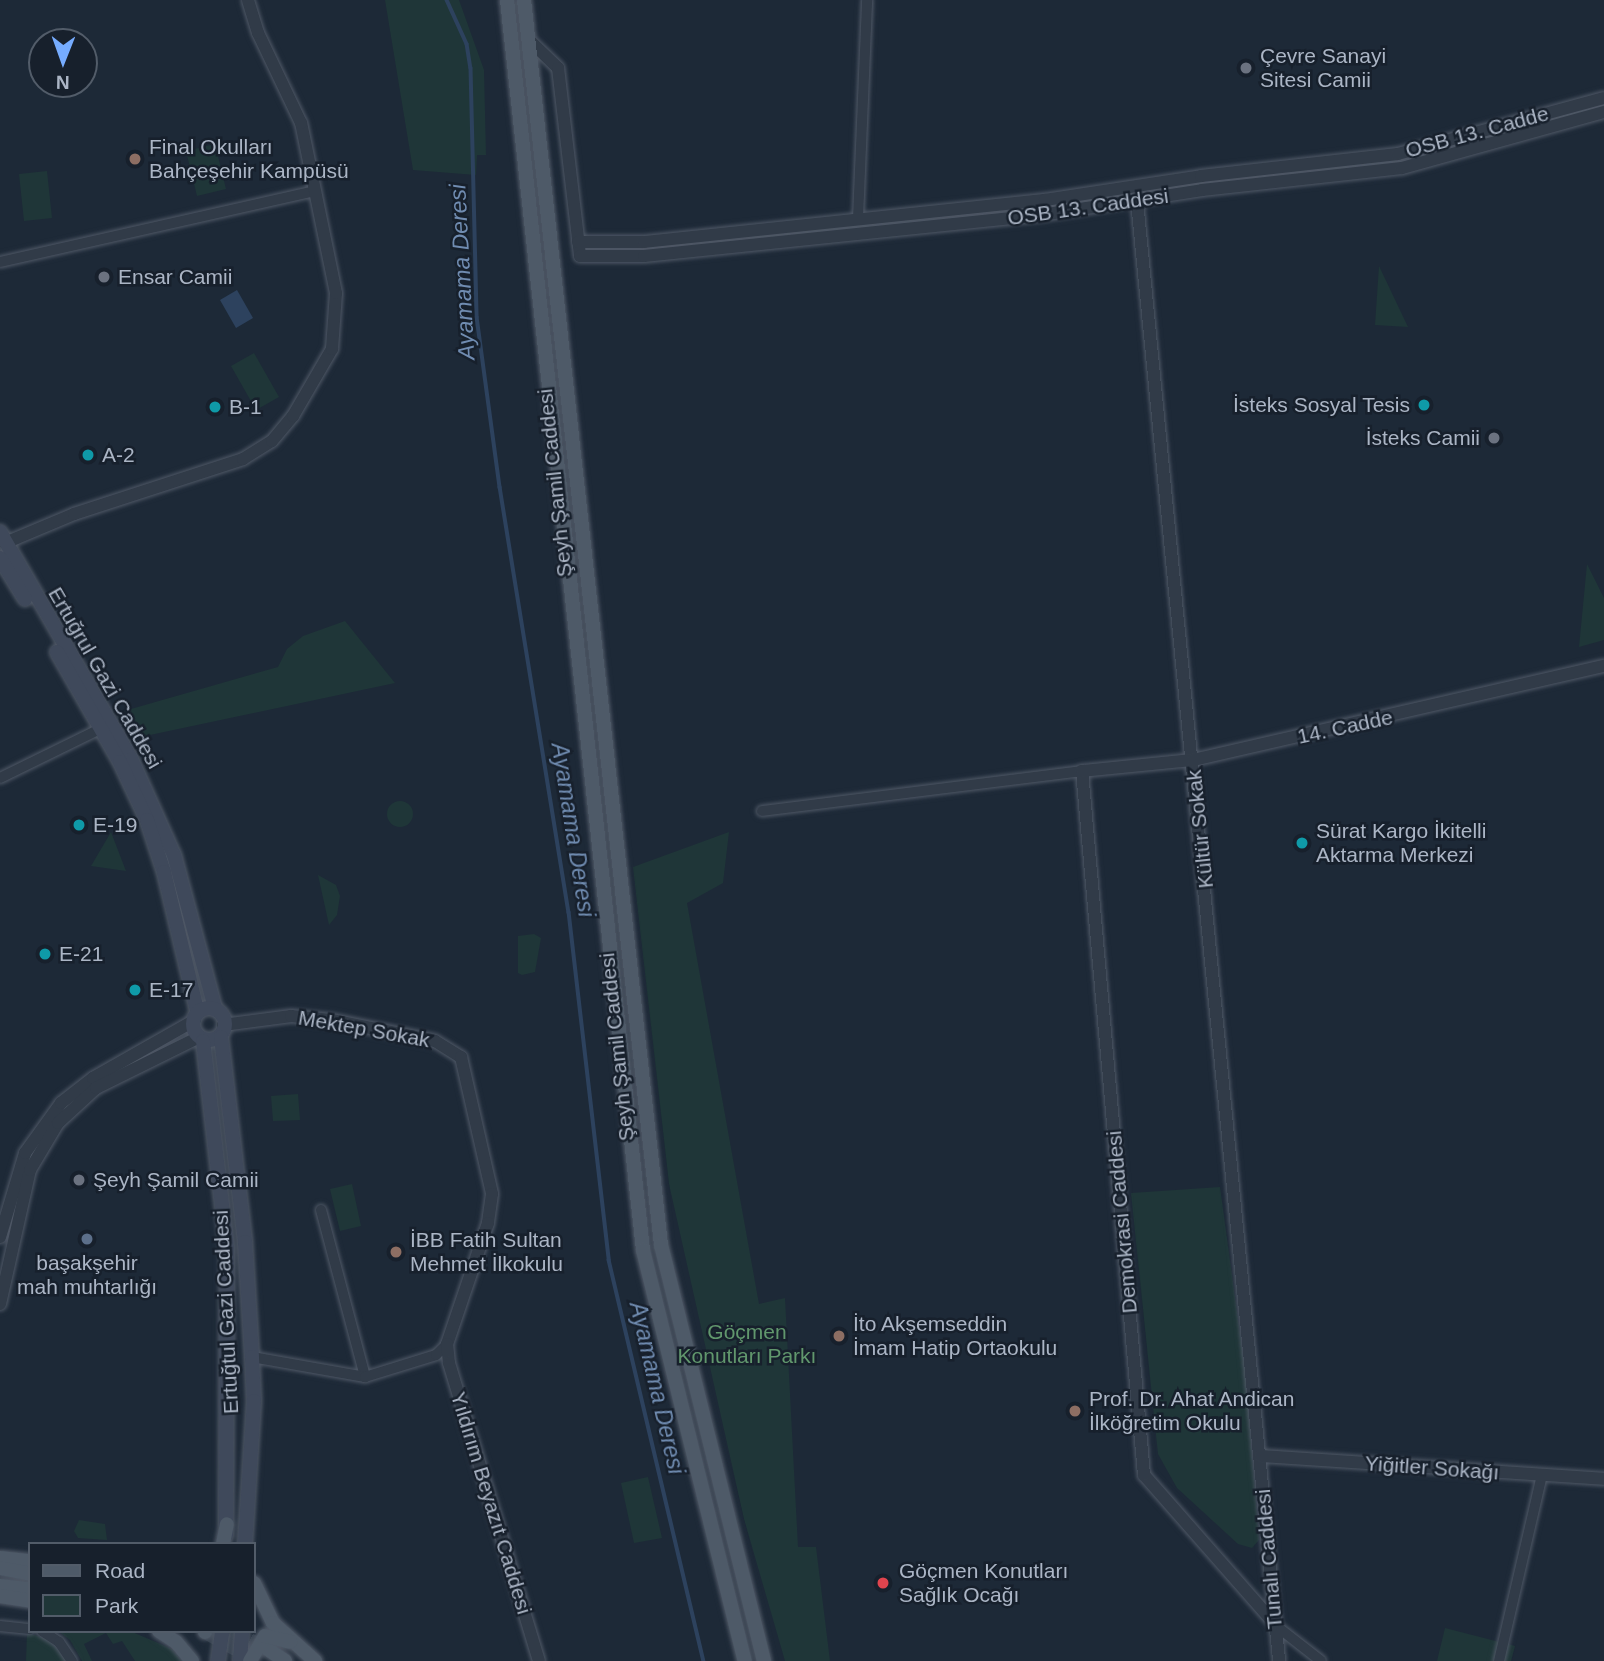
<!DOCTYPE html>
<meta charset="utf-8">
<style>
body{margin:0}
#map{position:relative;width:1604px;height:1661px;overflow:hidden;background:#1d2937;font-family:Arial,sans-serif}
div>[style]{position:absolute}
.green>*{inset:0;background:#1f3638}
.round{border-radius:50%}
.water>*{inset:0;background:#2d425e}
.stream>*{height:3.5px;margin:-1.75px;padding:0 1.75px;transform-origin:1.75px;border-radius:1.75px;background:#2d425e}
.primary-tunnel>*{height:14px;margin-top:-7px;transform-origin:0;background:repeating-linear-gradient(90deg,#323e4c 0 14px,transparent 0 21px)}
.roads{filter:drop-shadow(0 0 2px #4f5866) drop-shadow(0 0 2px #4f5866)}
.minor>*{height:10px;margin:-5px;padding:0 5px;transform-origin:5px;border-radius:5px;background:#313b48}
.tertiary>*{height:12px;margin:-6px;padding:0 6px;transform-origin:6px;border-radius:6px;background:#313b48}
.secondary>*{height:14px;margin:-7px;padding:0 7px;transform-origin:7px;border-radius:7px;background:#3f495b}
.secondary>.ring{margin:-7px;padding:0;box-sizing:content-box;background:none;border:14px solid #3f495b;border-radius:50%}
.primary>*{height:14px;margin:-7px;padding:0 7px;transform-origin:7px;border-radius:7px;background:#4e5a68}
.dots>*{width:19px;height:19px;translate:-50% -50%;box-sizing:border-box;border:4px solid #17202c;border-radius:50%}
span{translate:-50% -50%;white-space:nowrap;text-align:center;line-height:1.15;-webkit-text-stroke:5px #17202c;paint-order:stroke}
.poi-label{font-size:21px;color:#abb5c5}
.left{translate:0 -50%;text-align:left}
.right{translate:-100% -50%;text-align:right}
.street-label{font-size:21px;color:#abb5c5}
.park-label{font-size:21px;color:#61976d}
.water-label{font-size:23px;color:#708cb1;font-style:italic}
.legend{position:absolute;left:28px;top:1542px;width:228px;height:91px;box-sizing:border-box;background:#17202c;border:2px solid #525c69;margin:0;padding:9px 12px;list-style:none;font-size:21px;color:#abb5c5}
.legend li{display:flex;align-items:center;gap:14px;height:35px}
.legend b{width:35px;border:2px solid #525c69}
.north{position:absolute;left:28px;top:28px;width:70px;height:70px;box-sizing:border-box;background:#17202c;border:2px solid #525c69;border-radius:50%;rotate:181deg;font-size:19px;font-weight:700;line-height:28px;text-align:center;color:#abb5c5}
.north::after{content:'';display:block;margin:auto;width:24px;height:32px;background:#76acff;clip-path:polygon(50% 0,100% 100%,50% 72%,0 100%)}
</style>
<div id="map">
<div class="green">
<i style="clip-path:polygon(385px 0,459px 0,484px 70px,486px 155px,477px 155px,476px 175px,413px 170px)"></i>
<i style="clip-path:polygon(215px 144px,226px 189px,197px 196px,186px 151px)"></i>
<i style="clip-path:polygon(47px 171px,52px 218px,24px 221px,19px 174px)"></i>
<i style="clip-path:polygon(1379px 266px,1408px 327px,1375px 325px)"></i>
<i style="clip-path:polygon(254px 353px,279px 397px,256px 410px,231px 366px)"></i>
<i style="clip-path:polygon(1587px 564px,1604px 598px,1604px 640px,1579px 647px)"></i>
<i style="clip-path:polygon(345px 621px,395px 683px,131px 739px,117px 713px,278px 667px,287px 649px,303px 636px)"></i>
<i class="round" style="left:387px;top:801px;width:26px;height:26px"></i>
<i style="clip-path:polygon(111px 832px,126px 871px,91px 866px)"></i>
<i style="clip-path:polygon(729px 832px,723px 883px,687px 903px,759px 1304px,785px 1298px,798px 1547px,816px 1547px,830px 1661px,785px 1661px,744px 1519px,669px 1184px,633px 867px)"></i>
<i style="clip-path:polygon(318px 875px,336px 885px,340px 896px,337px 915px,329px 925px)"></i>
<i style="clip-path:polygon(534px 934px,541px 938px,535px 972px,522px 975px,518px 973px,518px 936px)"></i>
<i style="clip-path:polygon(298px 1094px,300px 1120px,273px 1121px,271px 1096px)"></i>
<i style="clip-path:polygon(352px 1184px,361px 1226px,340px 1231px,330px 1189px)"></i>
<i style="clip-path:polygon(1220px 1187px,1245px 1371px,1259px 1540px,1252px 1548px,1238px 1544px,1177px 1488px,1158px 1454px,1131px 1193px)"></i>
<i style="clip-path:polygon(648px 1477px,662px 1538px,634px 1543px,621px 1483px)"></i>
<i style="clip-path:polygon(79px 1520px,105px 1524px,107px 1540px,78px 1538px,74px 1531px)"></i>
<i style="clip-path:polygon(1445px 1628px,1515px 1646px,1511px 1661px,1437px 1661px)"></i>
<i style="clip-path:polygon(58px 1631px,130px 1631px,172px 1649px,182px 1661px,135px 1661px,122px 1641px,113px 1644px,106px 1633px,84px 1644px,92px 1661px,82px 1661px,70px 1640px)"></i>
<i style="clip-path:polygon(27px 1633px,48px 1639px,69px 1661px,26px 1661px)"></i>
</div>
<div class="water">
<i style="clip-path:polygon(237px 290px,253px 318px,236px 328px,220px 300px)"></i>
</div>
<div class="stream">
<i style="left:447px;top:0;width:48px;rotate:65.6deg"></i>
<i style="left:467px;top:44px;width:24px;rotate:81deg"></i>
<i style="left:471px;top:68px;width:249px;rotate:88.6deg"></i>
<i style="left:477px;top:317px;width:172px;rotate:82.3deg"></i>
<i style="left:500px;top:487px;width:431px;rotate:80.8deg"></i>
<i style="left:569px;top:912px;width:350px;rotate:83.4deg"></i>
<i style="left:609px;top:1260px;width:412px;rotate:76.7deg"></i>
</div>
<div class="primary-tunnel">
<i style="left:231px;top:1631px;width:39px;rotate:26deg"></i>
<i style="left:205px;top:1632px;width:51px;rotate:29.1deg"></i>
</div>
<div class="roads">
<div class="minor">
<i style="left:858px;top:218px;width:218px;rotate:-87.6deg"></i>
<i style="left:0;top:262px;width:323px;rotate:-12.7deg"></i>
<i style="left:0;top:778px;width:116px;rotate:-26.1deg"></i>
<i style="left:762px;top:811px;width:322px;rotate:-7.1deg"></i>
<i style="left:321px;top:1210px;width:173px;rotate:75.2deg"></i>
<i style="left:252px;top:1357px;width:115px;rotate:10deg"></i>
<i style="left:365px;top:1377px;width:74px;rotate:-17.2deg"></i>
<i style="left:436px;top:1355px;width:16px;rotate:-45deg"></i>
<i style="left:1275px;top:1625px;width:58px;rotate:38deg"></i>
<i style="left:0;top:1626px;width:30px;rotate:6deg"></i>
<i style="left:42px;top:1631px;width:20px;rotate:33deg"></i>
<i style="left:59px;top:1642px;width:23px;rotate:56deg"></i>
<i style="left:1499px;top:1661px;width:191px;rotate:-77deg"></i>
</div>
<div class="tertiary">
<i style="left:528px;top:39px;width:42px;rotate:44deg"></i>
<i style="left:558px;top:68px;width:189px;rotate:83.3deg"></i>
<i style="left:580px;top:256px;width:64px"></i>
<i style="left:644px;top:256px;width:399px;rotate:-5.9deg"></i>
<i style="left:1041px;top:215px;width:163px;rotate:-8.8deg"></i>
<i style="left:1202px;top:190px;width:201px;rotate:-6.3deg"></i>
<i style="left:1402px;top:168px;width:210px;rotate:-15.5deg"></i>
<i style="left:1137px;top:201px;width:1467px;rotate:84.44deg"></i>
<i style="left:578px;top:242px;width:66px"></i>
<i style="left:644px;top:242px;width:403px;rotate:-6deg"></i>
<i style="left:1045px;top:200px;width:158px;rotate:-8.7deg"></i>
<i style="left:1201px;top:176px;width:198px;rotate:-6.4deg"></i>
<i style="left:1398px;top:154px;width:213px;rotate:-15.2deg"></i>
<i style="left:5px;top:543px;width:75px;rotate:-22.8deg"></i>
<i style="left:74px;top:514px;width:178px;rotate:-18deg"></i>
<i style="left:243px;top:459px;width:34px;rotate:-32deg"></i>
<i style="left:272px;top:441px;width:33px;rotate:-50deg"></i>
<i style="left:293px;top:416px;width:78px;rotate:-59.8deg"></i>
<i style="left:332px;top:349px;width:56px;rotate:-85.9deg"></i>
<i style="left:336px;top:293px;width:174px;rotate:-101.6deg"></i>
<i style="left:301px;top:123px;width:100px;rotate:-115.5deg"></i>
<i style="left:258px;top:33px;width:34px;rotate:-107deg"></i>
<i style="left:223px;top:1025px;width:69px;rotate:-7.5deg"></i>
<i style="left:291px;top:1016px;width:40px;rotate:5.7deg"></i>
<i style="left:331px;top:1020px;width:106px;rotate:11.4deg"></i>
<i style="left:435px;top:1041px;width:31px;rotate:32deg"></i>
<i style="left:461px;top:1057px;width:140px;rotate:77.2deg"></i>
<i style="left:492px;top:1194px;width:29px;rotate:98deg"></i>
<i style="left:488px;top:1223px;width:128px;rotate:108.7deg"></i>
<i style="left:447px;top:1344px;width:19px;rotate:84deg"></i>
<i style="left:449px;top:1363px;width:311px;rotate:73.2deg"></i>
<i style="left:0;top:1237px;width:88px;rotate:-73.4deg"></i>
<i style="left:25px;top:1153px;width:62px;rotate:-54.2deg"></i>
<i style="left:61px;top:1103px;width:41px;rotate:-38deg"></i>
<i style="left:93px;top:1078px;width:117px;rotate:-29.6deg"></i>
<i style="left:0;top:1304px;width:137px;rotate:-77.4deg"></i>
<i style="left:30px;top:1170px;width:55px;rotate:-59.2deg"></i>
<i style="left:58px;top:1123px;width:52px;rotate:-42.6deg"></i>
<i style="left:96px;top:1088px;width:115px;rotate:-26.3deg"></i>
<i style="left:1260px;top:1456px;width:345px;rotate:3.8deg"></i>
<i style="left:1275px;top:1624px;width:198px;rotate:-131.3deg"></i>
<i style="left:1144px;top:1475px;width:707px;rotate:-95.03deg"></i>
<i style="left:1082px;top:771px;width:112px;rotate:-5.7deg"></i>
<i style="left:1193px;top:760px;width:422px;rotate:-12.9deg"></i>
</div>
<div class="secondary">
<i style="left:0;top:532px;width:262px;rotate:60deg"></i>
<i style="left:131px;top:759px;width:105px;rotate:65.9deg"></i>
<i style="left:174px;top:855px;width:158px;rotate:75deg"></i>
<i style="left:0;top:558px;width:48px;rotate:58.6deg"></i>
<i style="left:57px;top:652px;width:127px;rotate:60.2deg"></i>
<i style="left:120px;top:762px;width:64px;rotate:65deg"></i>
<i style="left:147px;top:820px;width:55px;rotate:71.9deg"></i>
<i style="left:164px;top:872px;width:143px;rotate:76.6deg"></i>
<i class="ring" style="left:193px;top:1008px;width:18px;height:18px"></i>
<i style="left:221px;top:1037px;width:206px;rotate:83.3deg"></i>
<i style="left:245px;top:1242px;width:115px;rotate:86.5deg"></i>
<i style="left:252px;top:1357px;width:44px;rotate:87.4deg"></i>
<i style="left:254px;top:1401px;width:143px;rotate:93.6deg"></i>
<i style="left:203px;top:1041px;width:209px;rotate:83.4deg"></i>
<i style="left:227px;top:1249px;width:286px;rotate:90.2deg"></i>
<i style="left:218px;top:1661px;width:30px;rotate:-82deg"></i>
<i style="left:240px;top:1661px;width:30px;rotate:-86deg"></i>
</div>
<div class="primary">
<i style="left:507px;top:0;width:1257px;rotate:83.79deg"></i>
<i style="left:643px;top:1250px;width:423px;rotate:76.1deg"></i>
<i style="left:524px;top:0;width:1253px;rotate:83.72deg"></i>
<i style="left:661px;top:1245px;width:429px;rotate:76.1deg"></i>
<i style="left:223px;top:1544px;width:20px;rotate:-79deg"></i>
<i style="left:0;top:1558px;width:30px;rotate:6deg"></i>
<i style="left:0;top:1568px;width:31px;rotate:11deg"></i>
<i style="left:254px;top:1583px;width:44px;rotate:64.6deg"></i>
<i style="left:273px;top:1623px;width:57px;rotate:42.1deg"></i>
<i style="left:0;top:1586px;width:30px;rotate:6deg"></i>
<i style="left:0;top:1596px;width:30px;rotate:9deg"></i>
<i style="left:159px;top:1631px;width:20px;rotate:33deg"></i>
<i style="left:176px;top:1642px;width:25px;rotate:50deg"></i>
<i style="left:205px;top:1631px;width:1px;rotate:90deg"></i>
<i style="left:266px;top:1648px;width:23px;rotate:34deg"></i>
<i style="left:250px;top:1661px;width:29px;rotate:-59deg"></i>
<i style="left:265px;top:1636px;width:26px;rotate:13deg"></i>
</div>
</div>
<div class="dots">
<i style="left:1246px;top:68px;background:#6b7280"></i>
<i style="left:135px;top:159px;background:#8d6e63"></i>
<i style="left:104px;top:277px;background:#6b7280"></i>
<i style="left:1424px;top:405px;background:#0f9aa8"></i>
<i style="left:215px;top:407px;background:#0f9aa8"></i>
<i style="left:1494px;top:438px;background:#6b7280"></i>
<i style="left:88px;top:455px;background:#0f9aa8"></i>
<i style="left:79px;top:825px;background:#0f9aa8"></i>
<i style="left:1302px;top:843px;background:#0f9aa8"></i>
<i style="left:45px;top:954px;background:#0f9aa8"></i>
<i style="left:135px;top:990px;background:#0f9aa8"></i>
<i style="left:79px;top:1180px;background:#6b7280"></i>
<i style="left:87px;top:1239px;background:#5c6f8a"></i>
<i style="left:396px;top:1252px;background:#8d6e63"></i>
<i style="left:839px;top:1336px;background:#8d6e63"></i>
<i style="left:1075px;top:1411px;background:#8d6e63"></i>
<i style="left:883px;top:1583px;background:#e0444e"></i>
</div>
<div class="poi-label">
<span class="left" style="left:1260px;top:68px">Çevre Sanayi<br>Sitesi Camii</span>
<span class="left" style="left:149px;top:159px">Final Okulları<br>Bahçeşehir Kampüsü</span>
<span class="left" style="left:118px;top:277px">Ensar Camii</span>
<span class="right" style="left:1410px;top:405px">İsteks Sosyal Tesis</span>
<span class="left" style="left:229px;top:407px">B-1</span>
<span class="right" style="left:1480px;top:438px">İsteks Camii</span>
<span class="left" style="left:102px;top:455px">A-2</span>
<span class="left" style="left:93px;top:825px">E-19</span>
<span class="left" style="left:1316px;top:843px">Sürat Kargo İkitelli<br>Aktarma Merkezi</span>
<span class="left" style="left:59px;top:954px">E-21</span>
<span class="left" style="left:149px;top:990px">E-17</span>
<span class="left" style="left:93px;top:1180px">Şeyh Şamil Camii</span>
<span class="left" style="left:410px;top:1252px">İBB Fatih Sultan<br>Mehmet İlkokulu</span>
<span style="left:87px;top:1275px">başakşehir<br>mah muhtarlığı</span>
<span class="left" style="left:853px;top:1336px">İto Akşemseddin<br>İmam Hatip Ortaokulu</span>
<span class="left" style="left:1089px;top:1411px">Prof. Dr. Ahat Andican<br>İlköğretim Okulu</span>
<span class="left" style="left:899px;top:1583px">Göçmen Konutları<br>Sağlık Ocağı</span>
</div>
<div class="street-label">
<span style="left:1477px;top:132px;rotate:-15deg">OSB 13. Cadde</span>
<span style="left:1088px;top:207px;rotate:-8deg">OSB 13. Caddesi</span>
<span style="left:555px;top:483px;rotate:-96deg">Şeyh Şamil Caddesi</span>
<span style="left:105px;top:678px;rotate:60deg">Ertuğrul Gazi Caddesi</span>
<span style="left:1345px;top:727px;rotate:-12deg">14. Cadde</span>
<span style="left:1200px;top:829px;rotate:-96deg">Kültür Sokak</span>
<span style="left:364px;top:1029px;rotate:10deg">Mektep Sokak</span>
<span style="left:617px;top:1047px;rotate:-96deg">Şeyh Şamil Caddesi</span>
<span style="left:1122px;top:1222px;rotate:-95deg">Demokrasi Caddesi</span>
<span style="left:226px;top:1312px;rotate:-93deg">Ertuğtul Gazi Caddesi</span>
<span style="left:1432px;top:1468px;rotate:4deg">Yiğitler Sokağı</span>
<span style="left:491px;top:1503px;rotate:73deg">Yıldırım Beyazıt Caddesi</span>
<span style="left:1269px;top:1559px;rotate:-95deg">Tunalı Caddesi</span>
</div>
<div class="park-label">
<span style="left:747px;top:1344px">Göçmen<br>Konutları Parkı</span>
</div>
<div class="water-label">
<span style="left:462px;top:272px;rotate:-93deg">Ayamama Deresi</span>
<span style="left:573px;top:830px;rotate:81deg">Ayamama Deresi</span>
<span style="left:657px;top:1388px;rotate:77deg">Ayamama Deresi</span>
</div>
<ul class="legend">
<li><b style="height:9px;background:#4e5a68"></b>Road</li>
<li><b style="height:19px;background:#1f3638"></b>Park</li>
</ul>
<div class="north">N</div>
</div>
